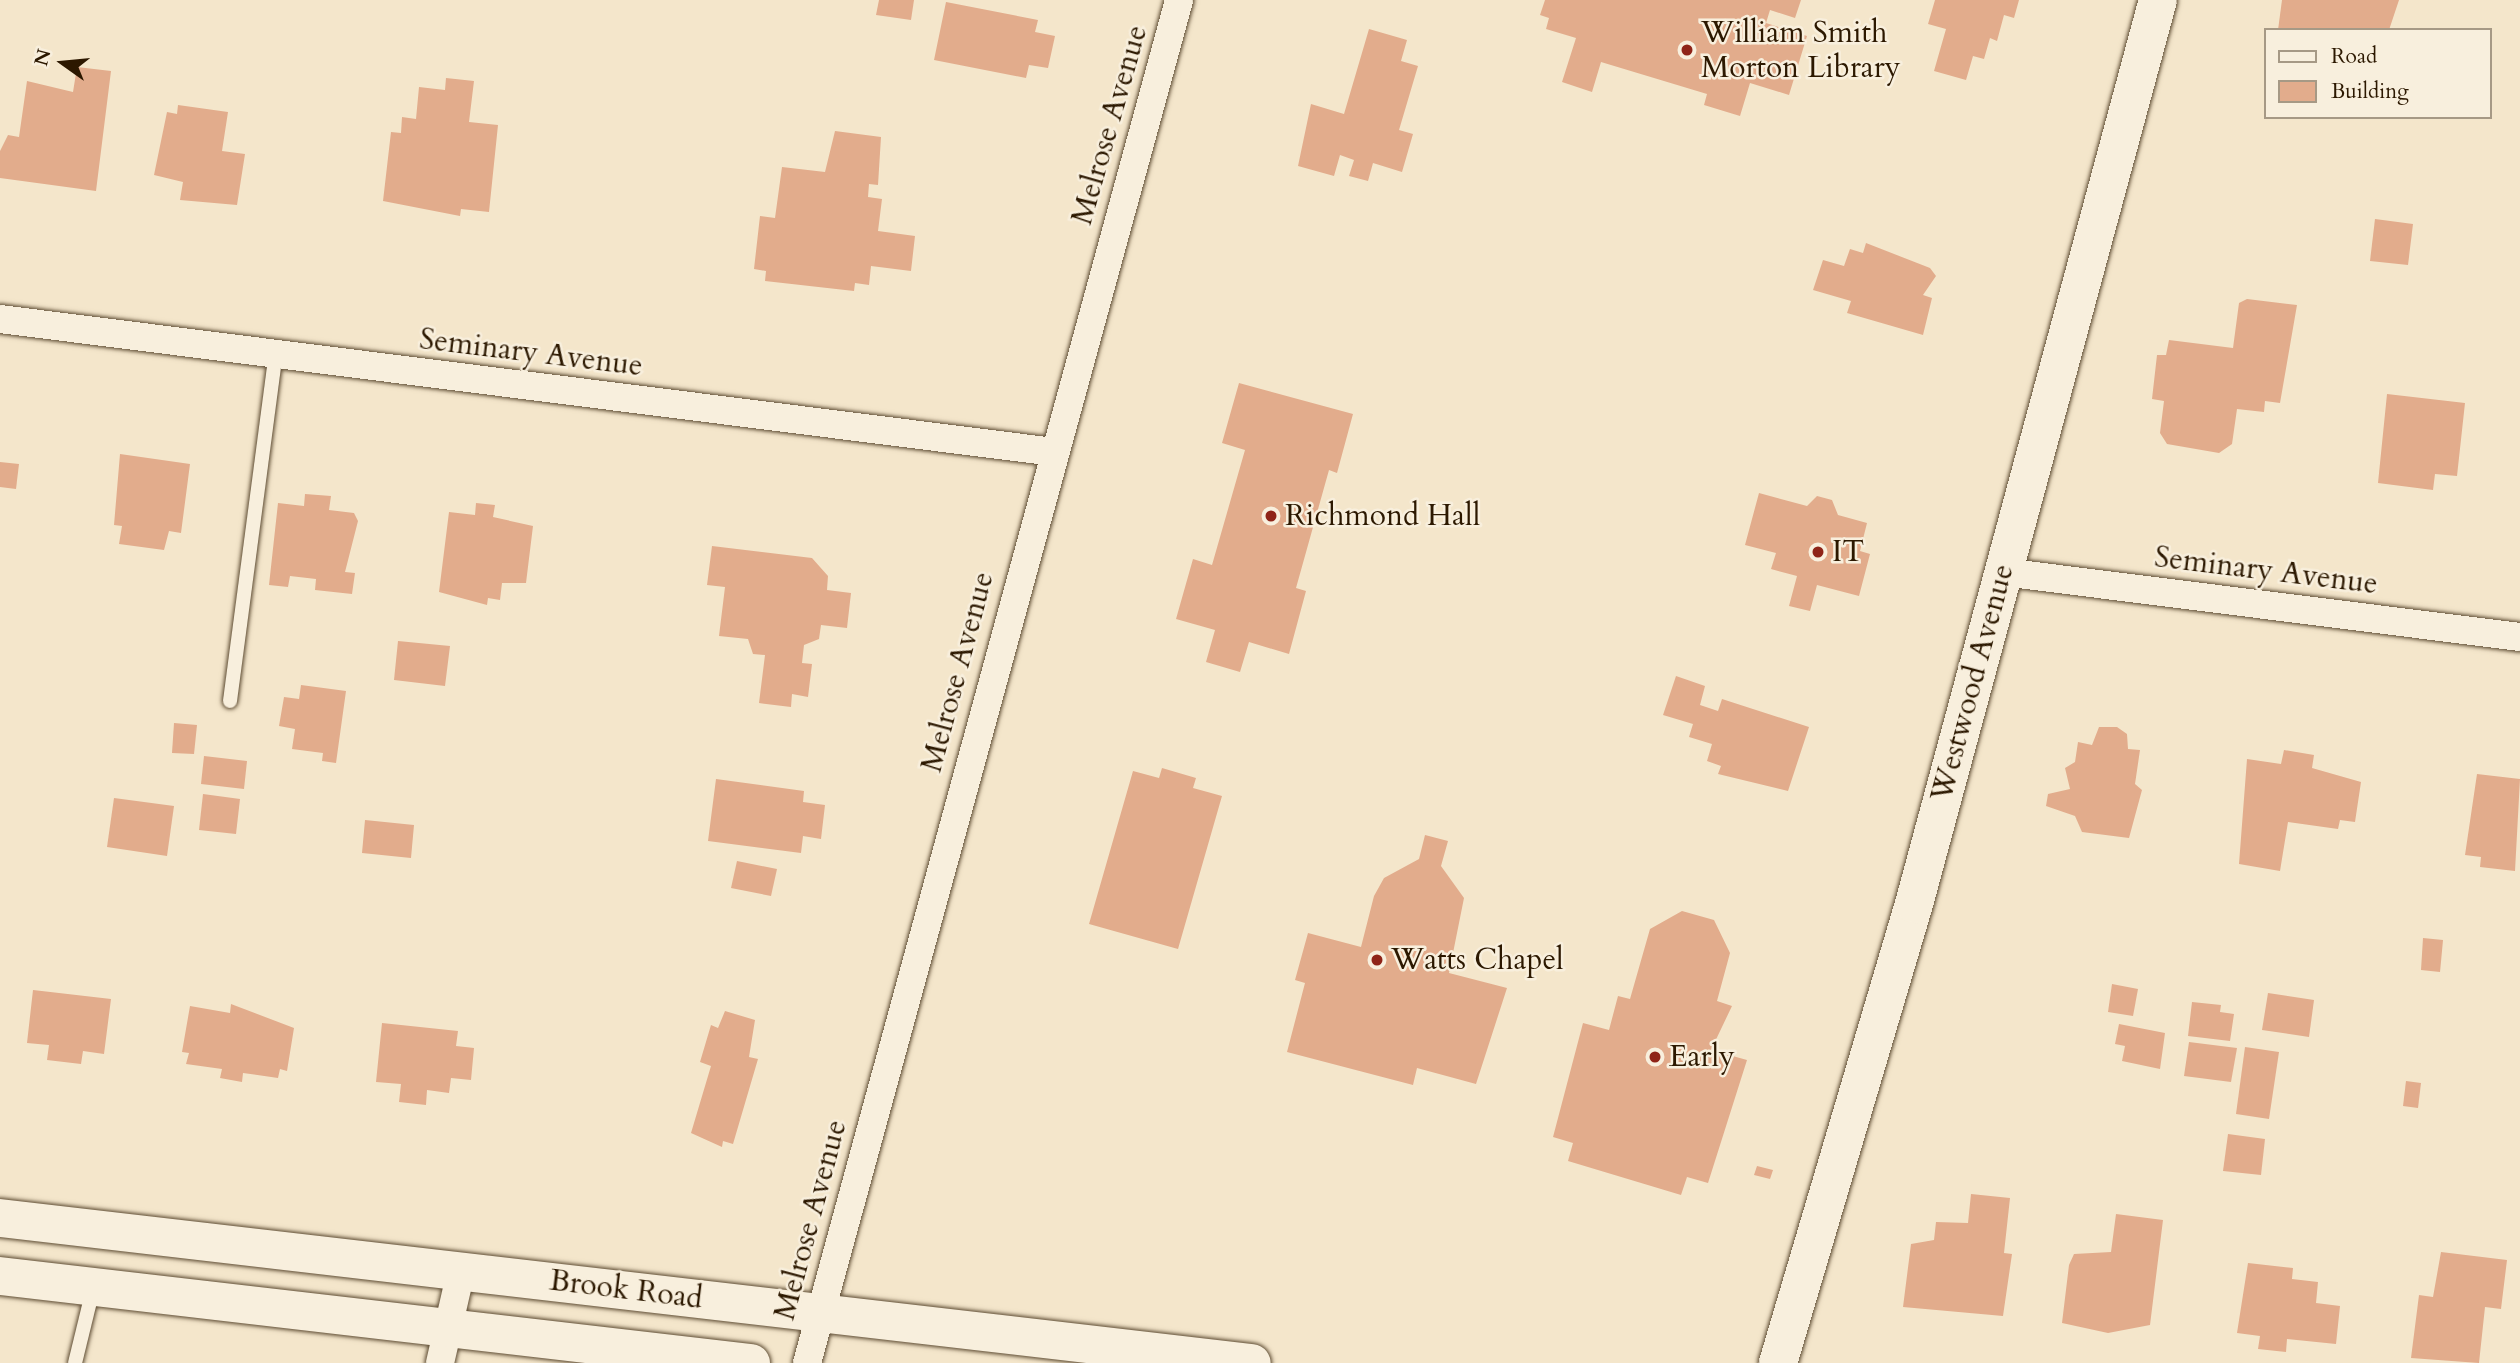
<!DOCTYPE html>
<style>
body{margin:0}
#map{position:relative;width:2520px;height:1363px;overflow:hidden;background:#f4e6cb;font-family:Cardo,serif}
div>[style]{position:absolute}
.building>*{inset:0;background:#e2ac8c}
.roads{filter:drop-shadow(0 0 2px #5e4c33) drop-shadow(0 0 2px #5e4c33)}
.lane>*{height:14px;margin:-7px;padding:0 7px;transform-origin:7px;border-radius:7px;background:#f8efdd}
.street>*{height:28px;margin:-14px;padding:0 14px;transform-origin:14px;border-radius:14px;background:#f8efdd}
.secondary>*{height:38px;margin:-19px;padding:0 19px;transform-origin:19px;border-radius:19px;background:#f8efdd}
.dots>*{width:19px;height:19px;translate:-50% -50%;box-sizing:border-box;border:4px solid #f8efdd;border-radius:50%}
span{translate:-50% -50%;white-space:nowrap;text-align:center;line-height:1.15;-webkit-text-stroke:5px #f8efdd;paint-order:stroke}
.poi-label{font-size:30px;color:#2c1800}
.left{translate:0 -50%;text-align:left}
.street-label{font-size:30px;color:#2c1800}
.legend{position:absolute;left:2264px;top:28px;width:228px;height:91px;box-sizing:border-box;background:#f8efdd;border:2px solid #a69985;margin:0;padding:9px 12px;list-style:none;font-size:21px;color:#2c1800}
.legend li{display:flex;align-items:center;gap:14px;height:35px}
.legend b{width:35px;border:2px solid #a69985}
.north{position:absolute;left:28px;top:28px;width:70px;height:70px;-webkit-text-stroke:5px #f8efdd;paint-order:stroke;rotate:285deg;font-size:19px;font-weight:700;line-height:28px;text-align:center;color:#2c1800}
.north::after{content:'';display:block;margin:auto;width:24px;height:32px;background:#2c1800;clip-path:polygon(50% 0,100% 100%,50% 72%,0 100%)}
</style>
<div id="map">
<div class="building">
<i style="clip-path:polygon(879px 0,914px 0,911px 20px,876px 15px)"></i>
<i style="clip-path:polygon(1545px 0,1801px 0,1795px 18px,1770px 10px,1766px 23px,1807px 36px,1789px 95px,1750px 83px,1740px 116px,1704px 105px,1707px 94px,1601px 62px,1592px 92px,1562px 82px,1576px 38px,1546px 29px,1549px 18px,1540px 15px)"></i>
<i style="clip-path:polygon(1935px 0,2019px 0,2014px 18px,2004px 15px,1997px 41px,1990px 38px,1984px 59px,1973px 56px,1966px 80px,1934px 71px,1946px 29px,1928px 24px)"></i>
<i style="clip-path:polygon(2282px 0,2399px 0,2389px 30px,2278px 30px)"></i>
<i style="clip-path:polygon(946px 2px,1038px 20px,1035px 32px,1055px 36px,1048px 68px,1029px 65px,1026px 78px,934px 60px)"></i>
<i style="clip-path:polygon(1369px 29px,1407px 40px,1401px 61px,1418px 66px,1399px 130px,1413px 134px,1402px 172px,1373px 163px,1368px 181px,1349px 176px,1354px 160px,1340px 155px,1334px 176px,1298px 166px,1311px 104px,1344px 114px)"></i>
<i style="clip-path:polygon(77px 67px,111px 71px,96px 191px,0 178px,0 151px,8px 135px,19px 137px,27px 81px,73px 92px)"></i>
<i style="clip-path:polygon(446px 78px,474px 81px,469px 122px,498px 125px,489px 212px,461px 209px,460px 216px,383px 201px,391px 132px,401px 133px,402px 117px,416px 119px,419px 87px,445px 90px)"></i>
<i style="clip-path:polygon(178px 105px,228px 112px,222px 151px,245px 154px,237px 205px,180px 200px,183px 182px,154px 175px,167px 112px,177px 114px)"></i>
<i style="clip-path:polygon(835px 131px,881px 137px,878px 185px,869px 184px,868px 197px,882px 199px,878px 231px,915px 236px,911px 271px,871px 266px,869px 285px,855px 283px,854px 291px,765px 281px,766px 271px,754px 269px,760px 216px,775px 218px,782px 167px,825px 172px)"></i>
<i style="clip-path:polygon(2375px 219px,2413px 224px,2408px 265px,2370px 261px)"></i>
<i style="clip-path:polygon(1866px 243px,1930px 268px,1936px 276px,1923px 295px,1932px 298px,1923px 335px,1847px 313px,1851px 301px,1813px 290px,1823px 260px,1844px 266px,1850px 249px,1863px 253px)"></i>
<i style="clip-path:polygon(2247px 299px,2297px 305px,2280px 403px,2265px 401px,2264px 412px,2237px 409px,2232px 444px,2219px 453px,2167px 444px,2160px 433px,2164px 401px,2152px 399px,2157px 355px,2166px 355px,2169px 340px,2233px 348px,2239px 303px)"></i>
<i style="clip-path:polygon(1239px 383px,1353px 414px,1337px 473px,1329px 470px,1296px 588px,1306px 591px,1289px 654px,1249px 642px,1240px 672px,1206px 662px,1215px 630px,1176px 619px,1193px 559px,1212px 565px,1245px 450px,1222px 443px)"></i>
<i style="clip-path:polygon(2387px 394px,2465px 403px,2457px 476px,2435px 474px,2433px 490px,2378px 483px)"></i>
<i style="clip-path:polygon(120px 454px,190px 464px,181px 533px,169px 531px,164px 550px,119px 544px,122px 526px,114px 525px)"></i>
<i style="clip-path:polygon(0 462px,19px 464px,16px 489px,0 487px)"></i>
<i style="clip-path:polygon(1759px 493px,1807px 506px,1817px 496px,1832px 500px,1838px 515px,1867px 523px,1860px 551px,1870px 554px,1859px 596px,1817px 585px,1810px 611px,1789px 606px,1797px 576px,1771px 569px,1776px 553px,1745px 545px)"></i>
<i style="clip-path:polygon(305px 494px,331px 496px,329px 510px,354px 513px,358px 521px,345px 572px,355px 573px,352px 594px,315px 590px,316px 579px,290px 576px,288px 587px,269px 585px,278px 503px,304px 506px)"></i>
<i style="clip-path:polygon(476px 503px,495px 505px,493px 517px,533px 526px,526px 583px,502px 583px,500px 600px,488px 598px,487px 605px,439px 592px,449px 512px,475px 515px)"></i>
<i style="clip-path:polygon(712px 546px,812px 558px,828px 576px,827px 590px,851px 593px,847px 628px,821px 625px,819px 639px,804px 645px,802px 663px,812px 664px,808px 697px,792px 694px,791px 707px,759px 703px,765px 655px,753px 654px,748px 639px,719px 636px,725px 587px,707px 585px)"></i>
<i style="clip-path:polygon(398px 641px,450px 646px,445px 686px,394px 680px)"></i>
<i style="clip-path:polygon(1676px 676px,1705px 686px,1700px 705px,1718px 711px,1722px 699px,1809px 727px,1788px 791px,1718px 774px,1721px 766px,1707px 761px,1712px 744px,1689px 737px,1693px 724px,1663px 715px)"></i>
<i style="clip-path:polygon(301px 685px,346px 691px,336px 763px,322px 761px,323px 753px,292px 749px,295px 729px,279px 726px,284px 697px,299px 699px)"></i>
<i style="clip-path:polygon(174px 723px,197px 725px,194px 754px,172px 753px)"></i>
<i style="clip-path:polygon(2099px 727px,2117px 727px,2127px 734px,2128px 749px,2140px 750px,2135px 784px,2142px 790px,2129px 838px,2082px 832px,2075px 816px,2046px 806px,2048px 794px,2070px 789px,2065px 768px,2075px 762px,2078px 742px,2092px 745px)"></i>
<i style="clip-path:polygon(2284px 750px,2314px 755px,2312px 768px,2361px 782px,2355px 822px,2340px 820px,2338px 829px,2288px 822px,2280px 871px,2239px 864px,2247px 759px,2281px 764px)"></i>
<i style="clip-path:polygon(204px 756px,247px 761px,244px 789px,201px 784px)"></i>
<i style="clip-path:polygon(1162px 768px,1196px 778px,1193px 788px,1222px 796px,1178px 949px,1089px 924px,1133px 771px,1159px 778px)"></i>
<i style="clip-path:polygon(2477px 774px,2520px 779px,2515px 871px,2480px 867px,2481px 857px,2465px 855px)"></i>
<i style="clip-path:polygon(716px 779px,804px 791px,803px 802px,825px 805px,821px 839px,803px 836px,801px 853px,708px 841px)"></i>
<i style="clip-path:polygon(203px 794px,240px 799px,236px 834px,199px 830px)"></i>
<i style="clip-path:polygon(114px 798px,174px 806px,167px 856px,107px 847px)"></i>
<i style="clip-path:polygon(365px 820px,414px 825px,411px 858px,362px 853px)"></i>
<i style="clip-path:polygon(1425px 835px,1448px 841px,1441px 866px,1464px 898px,1449px 973px,1507px 988px,1476px 1084px,1417px 1068px,1413px 1085px,1287px 1052px,1305px 983px,1295px 980px,1308px 933px,1361px 947px,1374px 896px,1384px 878px,1419px 859px)"></i>
<i style="clip-path:polygon(737px 861px,777px 869px,771px 896px,731px 888px)"></i>
<i style="clip-path:polygon(1682px 911px,1714px 920px,1730px 953px,1717px 1001px,1732px 1006px,1711px 1050px,1747px 1060px,1708px 1183px,1687px 1177px,1681px 1195px,1568px 1161px,1573px 1143px,1553px 1137px,1583px 1023px,1609px 1030px,1618px 996px,1630px 999px,1650px 929px)"></i>
<i style="clip-path:polygon(2423px 938px,2443px 940px,2440px 972px,2421px 970px)"></i>
<i style="clip-path:polygon(2112px 984px,2138px 989px,2133px 1016px,2108px 1012px)"></i>
<i style="clip-path:polygon(33px 990px,111px 999px,104px 1054px,83px 1051px,81px 1064px,47px 1060px,49px 1045px,27px 1043px)"></i>
<i style="clip-path:polygon(2268px 993px,2314px 1000px,2309px 1037px,2262px 1030px)"></i>
<i style="clip-path:polygon(2192px 1002px,2221px 1005px,2220px 1012px,2234px 1014px,2230px 1041px,2188px 1036px)"></i>
<i style="clip-path:polygon(231px 1004px,294px 1028px,287px 1071px,280px 1069px,278px 1078px,243px 1073px,242px 1082px,220px 1078px,222px 1069px,186px 1064px,189px 1053px,182px 1052px,190px 1006px,230px 1013px)"></i>
<i style="clip-path:polygon(725px 1011px,755px 1020px,749px 1057px,758px 1059px,733px 1144px,723px 1141px,722px 1147px,691px 1133px,711px 1066px,700px 1062px,711px 1025px,718px 1028px)"></i>
<i style="clip-path:polygon(382px 1023px,458px 1031px,456px 1046px,474px 1048px,471px 1080px,451px 1078px,449px 1093px,427px 1090px,426px 1105px,399px 1102px,401px 1084px,376px 1082px)"></i>
<i style="clip-path:polygon(2119px 1024px,2165px 1033px,2160px 1069px,2122px 1061px,2125px 1046px,2115px 1044px)"></i>
<i style="clip-path:polygon(2189px 1042px,2237px 1048px,2231px 1082px,2184px 1076px)"></i>
<i style="clip-path:polygon(2245px 1047px,2279px 1052px,2269px 1119px,2236px 1114px)"></i>
<i style="clip-path:polygon(2406px 1081px,2421px 1083px,2418px 1108px,2403px 1106px)"></i>
<i style="clip-path:polygon(2228px 1134px,2265px 1139px,2261px 1175px,2223px 1171px)"></i>
<i style="clip-path:polygon(1757px 1166px,1773px 1170px,1770px 1179px,1754px 1175px)"></i>
<i style="clip-path:polygon(1971px 1194px,2010px 1198px,2004px 1253px,2012px 1254px,2003px 1316px,1903px 1307px,1911px 1244px,1934px 1240px,1936px 1222px,1968px 1223px)"></i>
<i style="clip-path:polygon(2116px 1214px,2163px 1220px,2150px 1325px,2108px 1333px,2062px 1323px,2069px 1265px,2074px 1254px,2111px 1252px)"></i>
<i style="clip-path:polygon(2441px 1252px,2507px 1260px,2501px 1309px,2485px 1307px,2479px 1363px,2411px 1358px,2419px 1295px,2433px 1297px)"></i>
<i style="clip-path:polygon(2248px 1263px,2293px 1268px,2292px 1279px,2318px 1282px,2316px 1303px,2340px 1306px,2336px 1344px,2287px 1339px,2286px 1352px,2258px 1349px,2260px 1336px,2237px 1333px)"></i>
</div>
<div class="roads">
<div class="lane">
<i style="left:230px;top:701px;width:351px;rotate:-82.5deg"></i>
<i style="left:75px;top:1363px;width:76px;rotate:-76.3deg"></i>
</div>
<div class="street">
<i style="left:0;top:319px;width:1062px;rotate:7.19deg"></i>
<i style="left:2003px;top:572px;width:521px;rotate:7.17deg"></i>
<i style="left:440px;top:1363px;width:94px;rotate:-77.1deg"></i>
<i style="left:807px;top:1363px;width:1413px;rotate:-74.73deg"></i>
</div>
<div class="secondary">
<i style="left:0;top:1218px;width:1260px;rotate:6.61deg"></i>
<i style="left:0;top:1276px;width:756px;rotate:6.61deg"></i>
<i style="left:1778px;top:1363px;width:479px;rotate:-73.5deg"></i>
<i style="left:1914px;top:904px;width:936px;rotate:-74.9deg"></i>
</div>
</div>
<div class="dots">
<i style="left:1687px;top:50px;background:#8f2418"></i>
<i style="left:1271px;top:516px;background:#8f2418"></i>
<i style="left:1818px;top:552px;background:#8f2418"></i>
<i style="left:1377px;top:960px;background:#8f2418"></i>
<i style="left:1655px;top:1057px;background:#8f2418"></i>
</div>
<div class="poi-label">
<span class="left" style="left:1701px;top:50px">William Smith<br>Morton Library</span>
<span class="left" style="left:1285px;top:516px">Richmond Hall</span>
<span class="left" style="left:1832px;top:552px">IT</span>
<span class="left" style="left:1391px;top:960px">Watts Chapel</span>
<span class="left" style="left:1669px;top:1057px">Early</span>
</div>
<div class="street-label">
<span style="left:1110px;top:125px;rotate:-74deg">Melrose Avenue</span>
<span style="left:531px;top:353px;rotate:7deg">Seminary Avenue</span>
<span style="left:2266px;top:571px;rotate:7deg">Seminary Avenue</span>
<span style="left:958px;top:672px;rotate:-75deg">Melrose Avenue</span>
<span style="left:1973px;top:683px;rotate:-75deg">Westwood Avenue</span>
<span style="left:811px;top:1220px;rotate:-75deg">Melrose Avenue</span>
<span style="left:626px;top:1290px;rotate:7deg">Brook Road</span>
</div>
<ul class="legend">
<li><b style="height:9px;background:#f8efdd"></b>Road</li>
<li><b style="height:19px;background:#e2ac8c"></b>Building</li>
</ul>
<div class="north">N</div>
</div>
